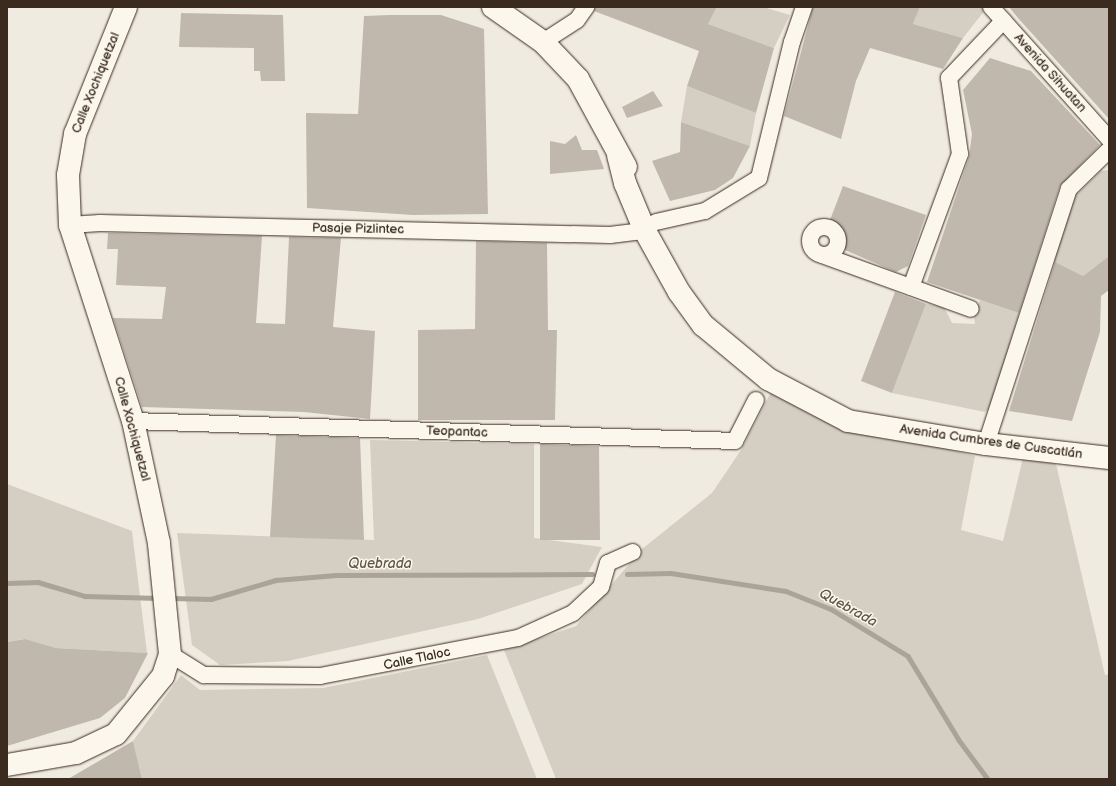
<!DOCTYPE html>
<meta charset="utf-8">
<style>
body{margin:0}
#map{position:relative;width:1116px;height:786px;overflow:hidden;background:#f0ebe0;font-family:"Balsamiq Sans",sans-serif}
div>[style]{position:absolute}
.green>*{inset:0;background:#d5cec3}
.stream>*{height:4.5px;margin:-2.25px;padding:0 2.25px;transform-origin:2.25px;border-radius:2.25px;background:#aca397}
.building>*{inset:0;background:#c0b8ad}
.roads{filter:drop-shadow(0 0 1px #3b2a1e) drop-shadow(0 0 1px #3b2a1e)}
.street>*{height:16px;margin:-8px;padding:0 8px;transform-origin:8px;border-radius:8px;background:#fbf7ec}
.street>.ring{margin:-8px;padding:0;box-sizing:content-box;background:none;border:16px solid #fbf7ec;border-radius:50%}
.secondary>*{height:22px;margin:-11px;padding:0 11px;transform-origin:11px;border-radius:11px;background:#fbf7ec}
span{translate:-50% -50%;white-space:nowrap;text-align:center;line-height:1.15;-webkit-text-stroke:3px #fbf7ec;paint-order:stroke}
.street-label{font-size:13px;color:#3b2a1e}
.water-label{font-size:14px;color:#635448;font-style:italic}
.frame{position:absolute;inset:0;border:8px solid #3b2a1e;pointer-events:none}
</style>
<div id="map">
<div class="green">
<i style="clip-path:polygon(717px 7px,763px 7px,790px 15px,774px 48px,708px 24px)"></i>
<i style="clip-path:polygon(920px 7px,983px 7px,985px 10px,963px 38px,913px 24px)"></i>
<i style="clip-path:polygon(687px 86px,756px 113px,750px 146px,681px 122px)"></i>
<i style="clip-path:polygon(1109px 170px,1109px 256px,1083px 276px,1052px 261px,1074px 197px,1101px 171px)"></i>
<i style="clip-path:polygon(980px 300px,1019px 313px,992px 407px,985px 412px,892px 393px,926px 304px,944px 307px,952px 323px,975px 324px,974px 317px)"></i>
<i style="clip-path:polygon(771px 392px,863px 427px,975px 456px,961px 530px,1003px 541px,1023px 458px,1056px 464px,1105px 675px,1109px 674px,1109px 779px,556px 779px,504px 650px,576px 626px,642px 549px,712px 493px,741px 450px)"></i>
<i style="clip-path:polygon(370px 440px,534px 444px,534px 538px,602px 547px,582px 584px,478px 619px,288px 661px,220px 665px,192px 645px,177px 533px,374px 540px)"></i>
<i style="clip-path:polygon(7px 484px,132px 531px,147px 653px,56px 648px,24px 639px,7px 642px)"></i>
<i style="clip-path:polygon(487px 655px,537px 779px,142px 779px,133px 741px,181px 675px,200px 690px,323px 688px)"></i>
</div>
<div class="stream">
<i style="left:627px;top:574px;width:44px;rotate:-1.3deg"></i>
<i style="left:671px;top:573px;width:116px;rotate:8.9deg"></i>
<i style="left:786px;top:591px;width:48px;rotate:21.8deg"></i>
<i style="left:831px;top:609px;width:90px;rotate:31.4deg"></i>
<i style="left:908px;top:656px;width:98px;rotate:58.7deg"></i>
<i style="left:959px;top:740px;width:49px;rotate:53.4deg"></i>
<i style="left:7px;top:583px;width:31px;rotate:-2deg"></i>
<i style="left:38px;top:582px;width:49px;rotate:16.6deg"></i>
<i style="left:85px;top:596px;width:74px;rotate:1.5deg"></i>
<i style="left:171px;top:598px;width:40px;rotate:1.4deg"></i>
<i style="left:211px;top:599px;width:68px;rotate:-16.3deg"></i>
<i style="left:276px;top:580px;width:60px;rotate:-4.8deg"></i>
<i style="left:336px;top:575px;width:256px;rotate:-0.2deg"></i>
</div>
<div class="building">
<i style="clip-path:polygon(595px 7px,717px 7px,708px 24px,774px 48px,756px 113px,687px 86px,699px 51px,594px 11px)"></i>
<i style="clip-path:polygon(813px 7px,920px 7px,913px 24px,963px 38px,943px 69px,870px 48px,856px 81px,841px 139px,784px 116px)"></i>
<i style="clip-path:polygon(1009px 7px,1109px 7px,1109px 119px,1018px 18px)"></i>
<i style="clip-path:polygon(181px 13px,283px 15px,285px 81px,261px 81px,260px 71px,254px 71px,254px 48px,179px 47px)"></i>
<i style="clip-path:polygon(389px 15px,441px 15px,484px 29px,488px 214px,413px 215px,307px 208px,306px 113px,358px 114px,364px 16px)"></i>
<i style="clip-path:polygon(990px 58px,1031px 71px,1100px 145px,1060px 186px,1019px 313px,927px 282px,969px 157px,972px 134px,963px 90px)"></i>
<i style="clip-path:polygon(653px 91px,663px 106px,627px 118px,622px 107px)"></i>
<i style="clip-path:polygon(681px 122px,750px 146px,733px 178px,715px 190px,670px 201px,652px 161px,680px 152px)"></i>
<i style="clip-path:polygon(576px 135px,582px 150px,597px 150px,604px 169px,550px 174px,550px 141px,565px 144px)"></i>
<i style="clip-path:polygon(843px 186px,926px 215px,908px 266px,896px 272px,845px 250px,842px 229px,830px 220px)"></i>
<i style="clip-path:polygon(108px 233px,262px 236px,256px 323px,285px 324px,289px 237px,341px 238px,333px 327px,375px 331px,370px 419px,304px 412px,142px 407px,113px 318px,162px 319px,166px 287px,116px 285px,118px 249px,107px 249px)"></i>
<i style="clip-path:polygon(476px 241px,547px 243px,548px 330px,557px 330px,555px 420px,418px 420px,418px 330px,475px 329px)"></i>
<i style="clip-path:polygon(1109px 256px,1109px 290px,1101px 296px,1100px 332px,1072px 421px,1009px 411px,1055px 262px,1083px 276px)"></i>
<i style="clip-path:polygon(895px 292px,926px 304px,892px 393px,861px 381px)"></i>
<i style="clip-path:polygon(276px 435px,360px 438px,364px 540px,270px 537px)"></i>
<i style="clip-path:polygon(540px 444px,599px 446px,600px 540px,540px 540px)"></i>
<i style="clip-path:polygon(25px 639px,56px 648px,148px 653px,125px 698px,100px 718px,7px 746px,7px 642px)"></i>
<i style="clip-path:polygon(133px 741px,142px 779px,68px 779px)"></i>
</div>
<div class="roads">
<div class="street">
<i style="left:991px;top:7px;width:177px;rotate:48.2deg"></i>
<i style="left:543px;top:42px;width:40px;rotate:-32.9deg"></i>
<i style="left:577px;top:20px;width:16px;rotate:-55deg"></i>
<i style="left:656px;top:222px;width:50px;rotate:-12.7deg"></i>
<i style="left:705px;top:211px;width:63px;rotate:-31.4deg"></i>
<i style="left:759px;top:178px;width:140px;rotate:-76.4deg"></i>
<i style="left:792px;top:42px;width:37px;rotate:-71deg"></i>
<i style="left:70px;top:225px;width:30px;rotate:-4deg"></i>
<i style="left:100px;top:223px;width:510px;rotate:1.35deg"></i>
<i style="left:610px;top:235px;width:35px;rotate:-7deg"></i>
<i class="ring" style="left:810px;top:227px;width:12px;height:12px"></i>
<i style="left:822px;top:255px;width:158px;rotate:19.9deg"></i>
<i style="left:911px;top:287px;width:142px;rotate:-69.8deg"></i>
<i style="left:960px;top:154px;width:77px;rotate:-98.2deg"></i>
<i style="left:949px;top:78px;width:79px;rotate:-46.5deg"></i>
<i style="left:133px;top:421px;width:602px;rotate:1.9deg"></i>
<i style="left:735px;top:441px;width:46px;rotate:-62.9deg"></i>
<i style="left:986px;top:444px;width:268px;rotate:-72deg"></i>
<i style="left:1069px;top:189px;width:56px;rotate:-44.3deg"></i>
<i style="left:170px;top:654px;width:40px;rotate:32deg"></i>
<i style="left:204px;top:675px;width:116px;rotate:0.5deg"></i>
<i style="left:320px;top:676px;width:202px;rotate:-10.9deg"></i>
<i style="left:518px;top:638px;width:60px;rotate:-24.4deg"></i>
<i style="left:573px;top:613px;width:38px;rotate:-43deg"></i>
<i style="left:601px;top:587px;width:25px;rotate:-74deg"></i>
<i style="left:608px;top:563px;width:27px;rotate:-24deg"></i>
</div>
<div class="secondary">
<i style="left:493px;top:7px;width:61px;rotate:35deg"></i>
<i style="left:543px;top:42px;width:51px;rotate:46.6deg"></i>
<i style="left:578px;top:79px;width:100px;rotate:61.4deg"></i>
<i style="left:618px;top:155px;width:29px;rotate:76deg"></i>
<i style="left:625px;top:183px;width:52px;rotate:67.4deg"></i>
<i style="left:645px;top:231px;width:70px;rotate:60.9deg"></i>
<i style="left:679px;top:292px;width:41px;rotate:54deg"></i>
<i style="left:703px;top:325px;width:85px;rotate:39.7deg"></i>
<i style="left:768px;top:379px;width:90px;rotate:27.7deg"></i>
<i style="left:848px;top:421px;width:140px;rotate:9.5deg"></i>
<i style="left:986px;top:444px;width:124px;rotate:6.5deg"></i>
<i style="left:7px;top:765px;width:70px;rotate:-9.9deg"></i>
<i style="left:76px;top:753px;width:44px;rotate:-25.4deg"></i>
<i style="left:116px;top:734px;width:75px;rotate:-51deg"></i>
<i style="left:163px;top:676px;width:23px;rotate:-72deg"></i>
<i style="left:170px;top:654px;width:112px;rotate:-95.7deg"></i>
<i style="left:159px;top:543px;width:125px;rotate:-102deg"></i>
<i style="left:133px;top:421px;width:206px;rotate:-107.8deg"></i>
<i style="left:70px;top:225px;width:50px;rotate:-92.3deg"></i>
<i style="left:68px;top:175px;width:42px;rotate:-80.3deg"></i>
<i style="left:75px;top:134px;width:137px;rotate:-68.1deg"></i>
</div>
</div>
<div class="street-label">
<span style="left:1050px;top:73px;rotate:48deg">Avenida Sihuatan</span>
<span style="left:96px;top:83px;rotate:-68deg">Calle Xochiquetzal</span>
<span style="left:358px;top:229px;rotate:1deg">Pasaje Pizlintec</span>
<span style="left:132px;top:429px;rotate:75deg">Calle Xochiquetzal</span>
<span style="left:457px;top:432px;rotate:2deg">Teopantac</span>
<span style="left:991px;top:442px;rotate:8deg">Avenida Cumbres de Cuscatlán</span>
<span style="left:417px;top:659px;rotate:-12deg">Calle Tlaloc</span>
</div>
<div class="water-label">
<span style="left:380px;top:564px">Quebrada</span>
<span style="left:848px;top:608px;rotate:29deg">Quebrada</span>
</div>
<div class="frame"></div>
</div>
